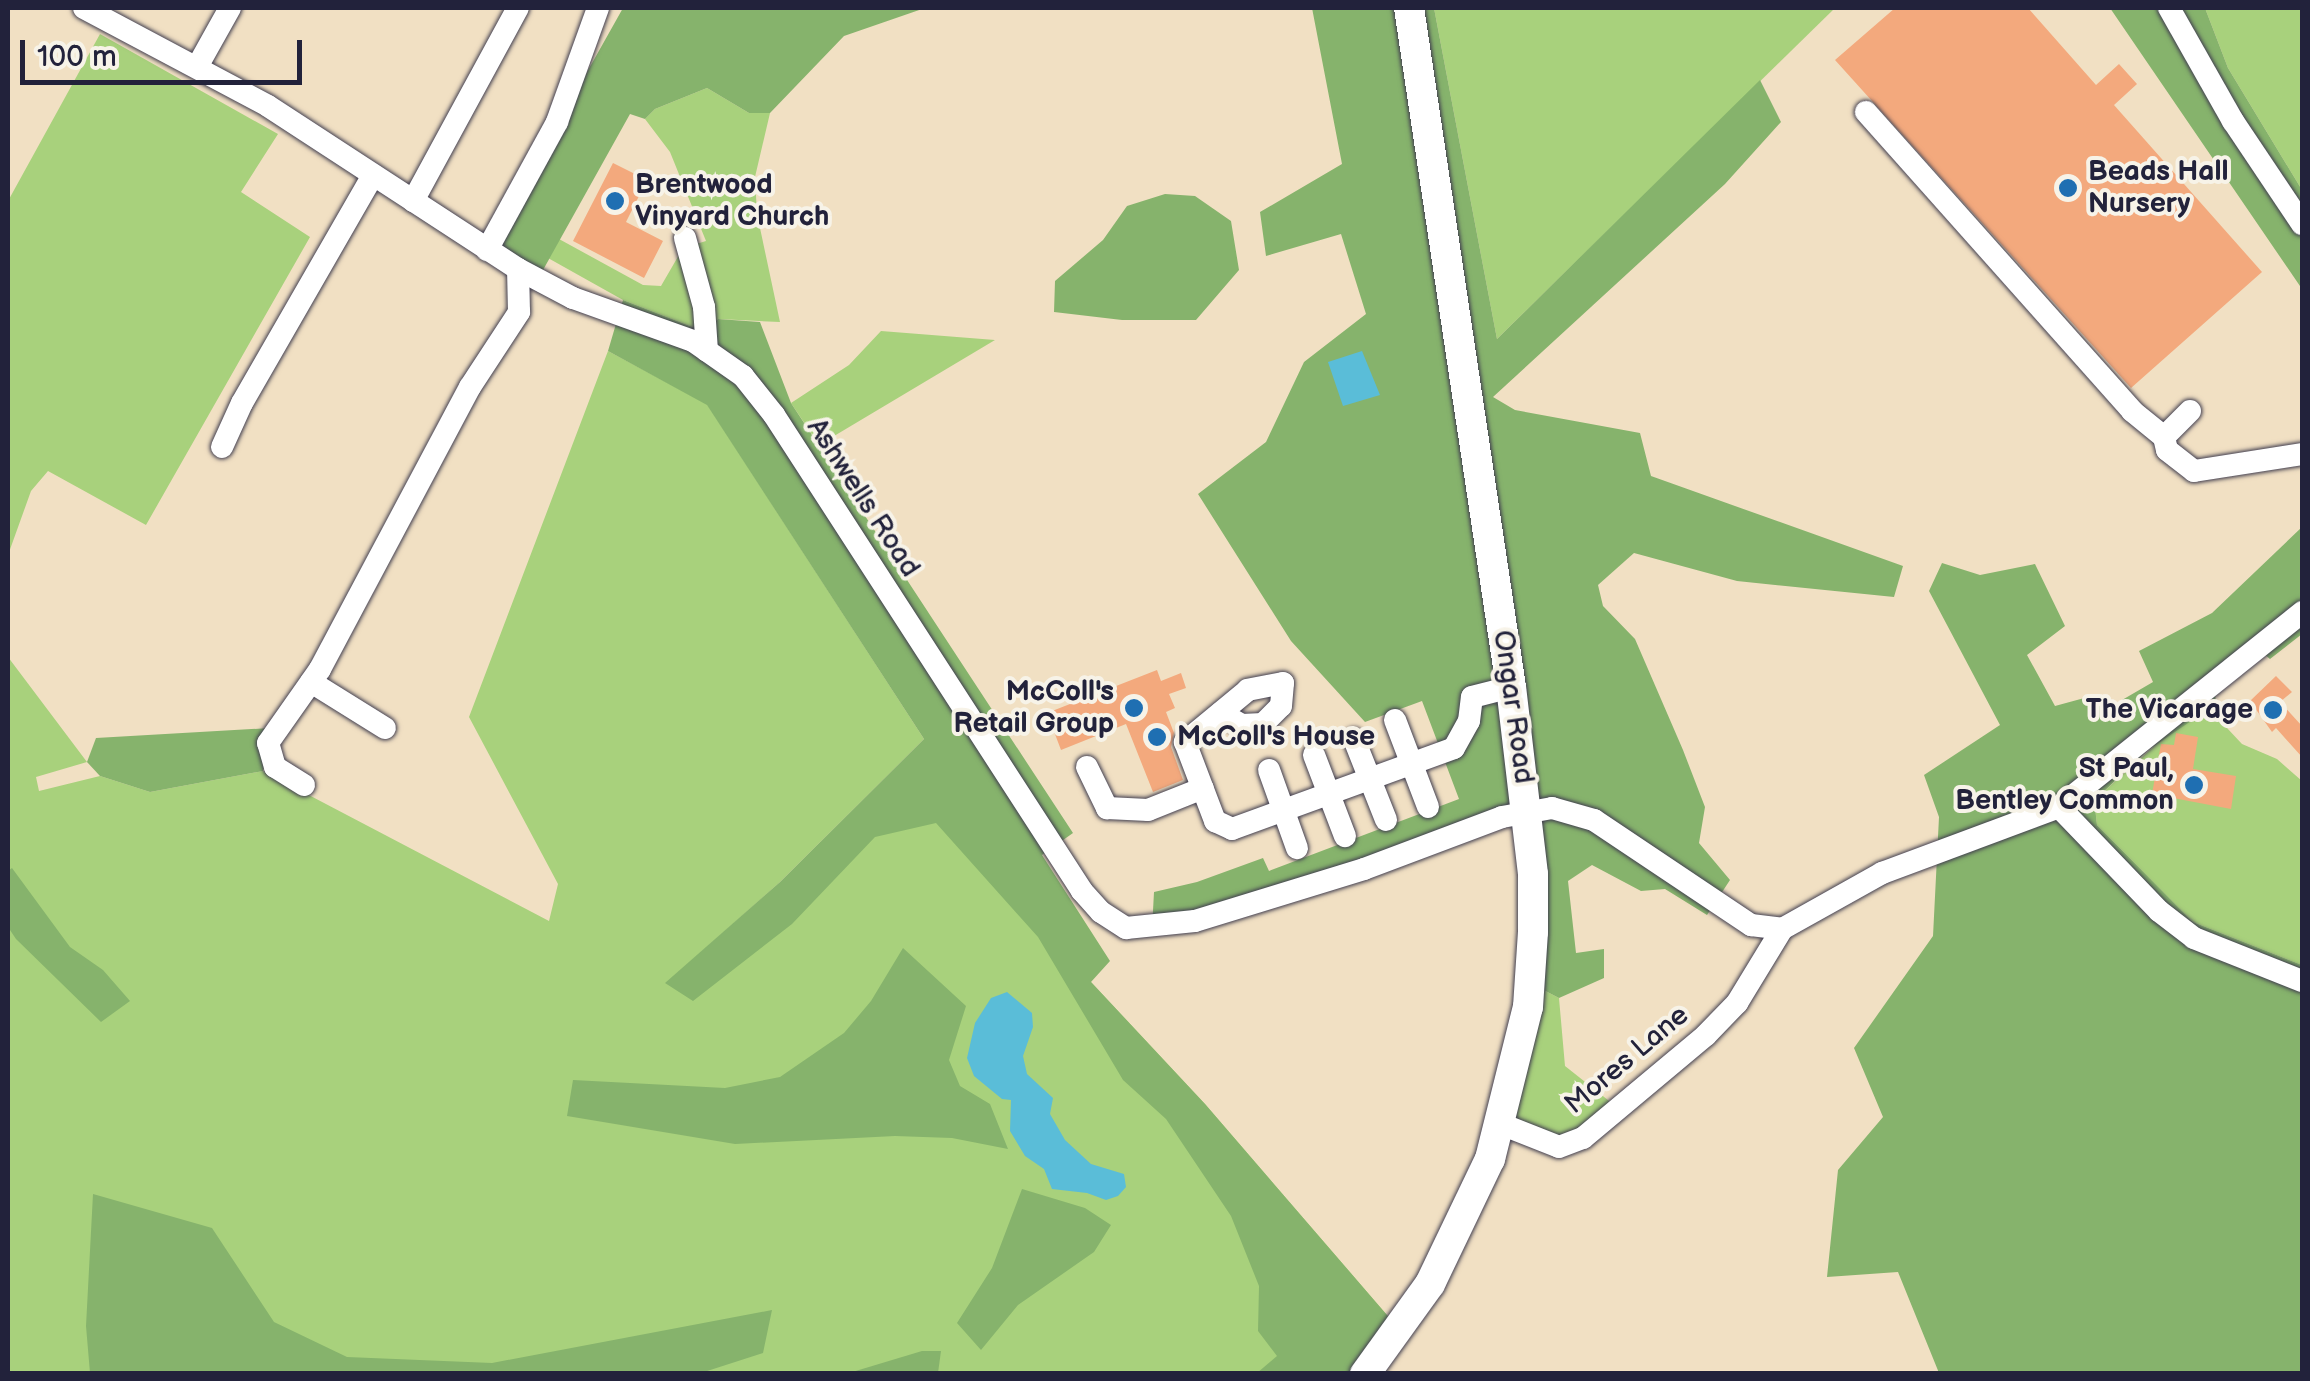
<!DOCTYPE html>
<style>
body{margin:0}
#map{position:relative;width:2310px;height:1381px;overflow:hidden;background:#f1e0c3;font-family:"Balsamiq Sans",sans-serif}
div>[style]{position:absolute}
.green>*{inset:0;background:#a8d17c}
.forest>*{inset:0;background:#86b36c}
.water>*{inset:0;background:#5abdd8}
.building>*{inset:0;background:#f3a97d}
.roads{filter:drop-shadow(0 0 2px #413e4f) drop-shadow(0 0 2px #413e4f)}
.minor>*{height:22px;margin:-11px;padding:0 11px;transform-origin:11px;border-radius:11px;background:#fff}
.major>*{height:30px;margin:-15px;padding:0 15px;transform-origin:15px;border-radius:15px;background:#fff}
.dots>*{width:28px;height:28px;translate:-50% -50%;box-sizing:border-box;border:5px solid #f7f3e8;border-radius:50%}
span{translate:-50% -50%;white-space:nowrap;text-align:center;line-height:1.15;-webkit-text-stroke:8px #f7f3e8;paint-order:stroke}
.poi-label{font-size:28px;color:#22223b;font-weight:700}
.left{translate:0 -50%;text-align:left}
.right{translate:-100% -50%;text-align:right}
.street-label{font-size:28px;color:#22223b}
.frame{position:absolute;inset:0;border:10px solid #22223b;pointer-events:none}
.scale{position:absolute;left:20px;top:40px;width:282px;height:45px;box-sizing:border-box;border:5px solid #22223b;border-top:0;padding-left:12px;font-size:30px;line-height:35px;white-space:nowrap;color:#22223b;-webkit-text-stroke:8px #f7f3e8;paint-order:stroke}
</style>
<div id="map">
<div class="green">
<i style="clip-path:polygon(1434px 8px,1835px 8px,1497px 339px)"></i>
<i style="clip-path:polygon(2205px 8px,2302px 8px,2302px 190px,2228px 68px)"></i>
<i style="clip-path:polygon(100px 34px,278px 134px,241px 192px,310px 237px,146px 525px,48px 471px,31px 491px,8px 555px,8px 201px)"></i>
<i style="clip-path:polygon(707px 88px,749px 113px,770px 113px,755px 177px,757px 214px,780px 322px,718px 319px,703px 331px,623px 300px,548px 258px,559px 239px,643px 285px,661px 286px,683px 248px,706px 241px,670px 152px,645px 119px,655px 109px)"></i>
<i style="clip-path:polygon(881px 331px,995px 340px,819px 445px,791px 403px,849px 365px)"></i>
<i style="clip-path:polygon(608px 351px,707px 404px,924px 739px,780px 882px,672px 978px,935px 755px,1090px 981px,1205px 1104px,1399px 1329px,1365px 1374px,8px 1373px,8px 657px,87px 762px,36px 777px,39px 791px,100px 776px,150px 792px,263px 771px,549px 921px,558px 884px,469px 717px)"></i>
<i style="clip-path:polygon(2216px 704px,2229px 708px,2227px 728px,2242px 744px,2277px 759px,2302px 781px,2302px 965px,2193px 922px,2097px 825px,2095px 807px,2100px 795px,2171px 731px)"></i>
<i style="clip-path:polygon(1530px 983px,1559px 998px,1565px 1066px,1618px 1108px,1571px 1144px,1501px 1124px)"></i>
</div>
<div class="forest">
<i style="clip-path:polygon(623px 8px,925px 8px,844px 36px,770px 113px,749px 113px,707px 88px,655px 109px,645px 119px,630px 114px,538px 279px,487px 250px)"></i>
<i style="clip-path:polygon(1312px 8px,1434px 8px,1497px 339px,1760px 80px,1781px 122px,1725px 184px,1493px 397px,1515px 410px,1640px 433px,1651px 476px,1903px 566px,1894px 597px,1737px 581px,1634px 553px,1598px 585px,1603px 606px,1635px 639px,1683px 750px,1705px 807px,1699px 843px,1730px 880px,1707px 915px,1665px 889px,1641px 891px,1592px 865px,1568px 881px,1576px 953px,1604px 949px,1604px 978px,1559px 998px,1530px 983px,1530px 838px,1502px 817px,1152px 929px,1154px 892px,1197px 882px,1263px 858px,1269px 871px,1459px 799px,1422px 701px,1365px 722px,1291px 641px,1198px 494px,1266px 442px,1304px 362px,1366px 314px,1341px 234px,1266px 256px,1260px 212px,1342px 164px)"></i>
<i style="clip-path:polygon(2110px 8px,2205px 8px,2228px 68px,2302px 190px,2302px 289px)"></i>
<i style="clip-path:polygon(1165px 194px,1195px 196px,1231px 221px,1239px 270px,1196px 320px,1122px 320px,1054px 312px,1055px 281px,1103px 240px,1127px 206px)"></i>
<i style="clip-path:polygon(623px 300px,703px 331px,718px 319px,760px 322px,791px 403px,1073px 833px,1042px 855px,1110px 961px,1091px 982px,1205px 1104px,1399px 1329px,1365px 1373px,1257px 1373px,1277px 1356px,1258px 1331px,1259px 1286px,1231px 1216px,1166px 1119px,1123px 1080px,1038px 937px,936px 823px,875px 837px,792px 924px,693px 1001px,665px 983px,780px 882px,924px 739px,707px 405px,608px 351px)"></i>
<i style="clip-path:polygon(2302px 527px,2302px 634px,2270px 659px,2258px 649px,2214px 683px,2216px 704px,2147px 751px,2100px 795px,2095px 807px,2097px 825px,2193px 922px,2302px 965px,2302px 1373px,1939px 1373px,1898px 1272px,1827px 1277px,1838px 1170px,1883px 1117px,1854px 1048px,1933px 936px,1939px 817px,1924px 775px,2000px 725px,1929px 591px,1942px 563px,1980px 575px,2035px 564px,2065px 626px,2027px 655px,2055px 706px,2088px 697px,2110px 707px,2153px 682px,2139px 651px,2212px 613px)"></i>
<i style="clip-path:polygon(271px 728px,263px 771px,150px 792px,100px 776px,87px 762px,96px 738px)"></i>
<i style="clip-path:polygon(12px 868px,70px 947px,103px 970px,130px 1001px,101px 1022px,16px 939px,8px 927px,8px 871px)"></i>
<i style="clip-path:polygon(903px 948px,966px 1006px,949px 1060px,960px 1086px,990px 1104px,1008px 1149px,952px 1138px,895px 1136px,735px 1144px,567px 1116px,573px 1080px,725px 1088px,780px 1077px,844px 1033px,871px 1001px)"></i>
<i style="clip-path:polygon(1022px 1189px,1085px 1208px,1111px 1225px,1094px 1252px,1018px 1305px,981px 1350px,957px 1323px,992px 1268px)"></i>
<i style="clip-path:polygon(93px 1194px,212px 1228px,274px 1322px,347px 1357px,492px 1363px,772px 1310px,763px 1353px,701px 1373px,90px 1373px,86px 1326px)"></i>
<i style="clip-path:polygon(922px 1351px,941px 1351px,938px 1373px,849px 1373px)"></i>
</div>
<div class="water">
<i style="clip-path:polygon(1362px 351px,1380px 395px,1343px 406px,1328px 362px)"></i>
<i style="clip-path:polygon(1007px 992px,1032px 1013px,1033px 1027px,1023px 1056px,1027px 1074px,1053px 1098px,1050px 1114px,1065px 1140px,1091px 1164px,1124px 1174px,1126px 1187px,1118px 1196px,1106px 1200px,1087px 1193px,1052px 1189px,1044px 1169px,1025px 1156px,1010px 1131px,1011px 1100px,1002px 1099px,974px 1076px,967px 1058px,975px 1023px,991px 998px)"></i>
</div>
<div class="building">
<i style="clip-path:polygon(1895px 8px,2028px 8px,2096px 85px,2119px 64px,2137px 84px,2114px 105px,2262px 272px,2131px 388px,1835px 60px)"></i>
<i style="clip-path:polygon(613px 163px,647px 180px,626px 222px,663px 241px,644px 278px,573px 241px)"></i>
<i style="clip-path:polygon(1157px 670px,1161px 681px,1181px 673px,1186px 688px,1169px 694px,1175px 708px,1166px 712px,1174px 733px,1171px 747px,1183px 780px,1153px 792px,1126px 724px,1061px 750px,1047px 713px)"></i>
<i style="clip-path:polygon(2276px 676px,2292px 692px,2280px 702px,2302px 726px,2302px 757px,2276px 728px,2272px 732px,2250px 701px)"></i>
<i style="clip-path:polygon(2176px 733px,2198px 737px,2193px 769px,2236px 776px,2231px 809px,2152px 794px,2161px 744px,2174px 745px)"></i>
</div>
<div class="roads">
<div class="minor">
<i style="left:84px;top:8px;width:208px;rotate:28deg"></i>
<i style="left:268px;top:106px;width:298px;rotate:33.1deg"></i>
<i style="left:518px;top:269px;width:62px;rotate:27.8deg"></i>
<i style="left:573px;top:298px;width:127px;rotate:19.7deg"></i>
<i style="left:693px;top:341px;width:61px;rotate:35deg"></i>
<i style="left:743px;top:376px;width:50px;rotate:51.5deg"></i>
<i style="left:774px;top:415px;width:567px;rotate:57.09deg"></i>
<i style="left:1082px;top:891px;width:28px;rotate:48deg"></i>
<i style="left:1101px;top:912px;width:30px;rotate:33deg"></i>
<i style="left:1126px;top:928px;width:69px;rotate:-5.8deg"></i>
<i style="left:1195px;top:921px;width:177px;rotate:-17.1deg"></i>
<i style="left:1364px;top:869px;width:147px;rotate:-20.6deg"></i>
<i style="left:1502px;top:817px;width:51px;rotate:-10.2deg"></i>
<i style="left:1552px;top:808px;width:44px;rotate:15.9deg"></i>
<i style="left:1594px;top:820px;width:189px;rotate:33.8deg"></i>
<i style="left:1751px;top:925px;width:31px;rotate:7deg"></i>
<i style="left:2169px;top:8px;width:130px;rotate:60.5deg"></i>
<i style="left:2233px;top:121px;width:124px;rotate:56.2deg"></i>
<i style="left:197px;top:67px;width:68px;rotate:-60.8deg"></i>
<i style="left:1866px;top:112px;width:400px;rotate:48.3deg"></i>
<i style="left:2132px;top:411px;width:41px;rotate:39.1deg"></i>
<i style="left:413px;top:201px;width:220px;rotate:-61.5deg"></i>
<i style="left:685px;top:238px;width:72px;rotate:74.6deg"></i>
<i style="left:704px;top:307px;width:44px;rotate:86.1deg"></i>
<i style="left:487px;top:250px;width:146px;rotate:-61.3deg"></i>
<i style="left:557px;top:122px;width:121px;rotate:-70.2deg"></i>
<i style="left:2190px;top:411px;width:37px;rotate:135deg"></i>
<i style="left:2164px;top:437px;width:13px;rotate:77deg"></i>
<i style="left:2167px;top:450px;width:34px;rotate:38deg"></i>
<i style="left:2194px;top:471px;width:109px;rotate:-8.9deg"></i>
<i style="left:222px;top:447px;width:48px;rotate:-65.6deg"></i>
<i style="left:242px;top:403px;width:263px;rotate:-60.1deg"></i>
<i style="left:311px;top:682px;width:87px;rotate:31.9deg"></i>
<i style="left:1221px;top:713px;width:24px;rotate:30deg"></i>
<i style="left:1242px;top:725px;width:21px;rotate:-3deg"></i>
<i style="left:1263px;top:724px;width:25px;rotate:-45deg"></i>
<i style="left:1281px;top:706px;width:23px;rotate:-85deg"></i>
<i style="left:1283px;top:683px;width:36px;rotate:169deg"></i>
<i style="left:1248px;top:690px;width:82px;rotate:140.5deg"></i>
<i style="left:1185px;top:742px;width:85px;rotate:69.2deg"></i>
<i style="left:1215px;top:821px;width:19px;rotate:25deg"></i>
<i style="left:1232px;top:829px;width:236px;rotate:-20deg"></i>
<i style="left:1454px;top:748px;width:31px;rotate:-61deg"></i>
<i style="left:1469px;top:721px;width:24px;rotate:-83deg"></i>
<i style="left:1472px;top:697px;width:40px;rotate:-14.4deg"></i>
<i style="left:1395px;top:720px;width:93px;rotate:69.2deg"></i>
<i style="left:1354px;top:739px;width:87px;rotate:68.4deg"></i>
<i style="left:1314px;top:755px;width:87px;rotate:69.1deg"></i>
<i style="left:1087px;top:767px;width:46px;rotate:64deg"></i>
<i style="left:1107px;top:808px;width:41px;rotate:2.8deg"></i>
<i style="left:1148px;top:810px;width:59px;rotate:-21.8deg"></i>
<i style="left:1269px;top:770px;width:83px;rotate:70.3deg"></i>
<i style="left:304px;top:785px;width:34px;rotate:-148deg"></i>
<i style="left:275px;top:767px;width:25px;rotate:-106deg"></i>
<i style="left:268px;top:743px;width:90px;rotate:-54.9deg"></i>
<i style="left:320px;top:669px;width:319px;rotate:-62deg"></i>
<i style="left:470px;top:387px;width:90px;rotate:-56.8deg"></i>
<i style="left:519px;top:312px;width:43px;rotate:-91.3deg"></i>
<i style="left:2059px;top:807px;width:144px;rotate:46.1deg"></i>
<i style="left:2159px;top:911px;width:44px;rotate:37.6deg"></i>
<i style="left:2194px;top:938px;width:116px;rotate:21.7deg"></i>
<i style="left:1501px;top:1124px;width:62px;rotate:21.6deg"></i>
<i style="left:1559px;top:1147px;width:26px;rotate:-21deg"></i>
<i style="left:1583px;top:1138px;width:160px;rotate:-39.9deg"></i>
<i style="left:1706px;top:1035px;width:45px;rotate:-45.9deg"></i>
<i style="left:1737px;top:1003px;width:87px;rotate:-58.7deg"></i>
<i style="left:1782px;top:929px;width:115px;rotate:-29.2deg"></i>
<i style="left:1882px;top:873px;width:189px;rotate:-20.4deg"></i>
<i style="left:2059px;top:807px;width:312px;rotate:-38.7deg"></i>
</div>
<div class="major">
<i style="left:1365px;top:1374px;width:111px;rotate:-54.2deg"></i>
<i style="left:1430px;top:1284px;width:139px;rotate:-64.4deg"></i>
<i style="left:1490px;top:1159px;width:157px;rotate:-76deg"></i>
<i style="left:1528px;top:1007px;width:75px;rotate:-86.2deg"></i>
<i style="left:1533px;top:932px;width:58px;rotate:-90deg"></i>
<i style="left:1533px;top:874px;width:188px;rotate:-96.7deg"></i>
<i style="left:1511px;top:687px;width:687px;rotate:-98.54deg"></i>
</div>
</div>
<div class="dots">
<i style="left:2068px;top:188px;background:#1f6fb2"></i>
<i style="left:615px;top:201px;background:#1f6fb2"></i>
<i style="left:1134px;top:708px;background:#1f6fb2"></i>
<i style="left:2273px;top:710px;background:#1f6fb2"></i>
<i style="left:1157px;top:737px;background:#1f6fb2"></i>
<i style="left:2194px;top:785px;background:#1f6fb2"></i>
</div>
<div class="poi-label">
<span class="left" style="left:2088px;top:188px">Beads Hall<br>Nursery</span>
<span class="left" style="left:635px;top:201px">Brentwood<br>Vinyard Church</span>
<span class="right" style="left:1114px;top:708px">McColl's<br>Retail Group</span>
<span class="right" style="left:2253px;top:710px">The Vicarage</span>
<span class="left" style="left:1177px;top:737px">McColl's House</span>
<span class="right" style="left:2174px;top:785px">St Paul,<br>Bentley Common</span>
</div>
<div class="street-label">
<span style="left:863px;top:498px;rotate:57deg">Ashwells Road</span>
<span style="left:1513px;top:707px;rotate:82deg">Ongar Road</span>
<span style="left:1627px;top:1060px;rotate:-40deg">Mores Lane</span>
</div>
<div class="frame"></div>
<div class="scale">100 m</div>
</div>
